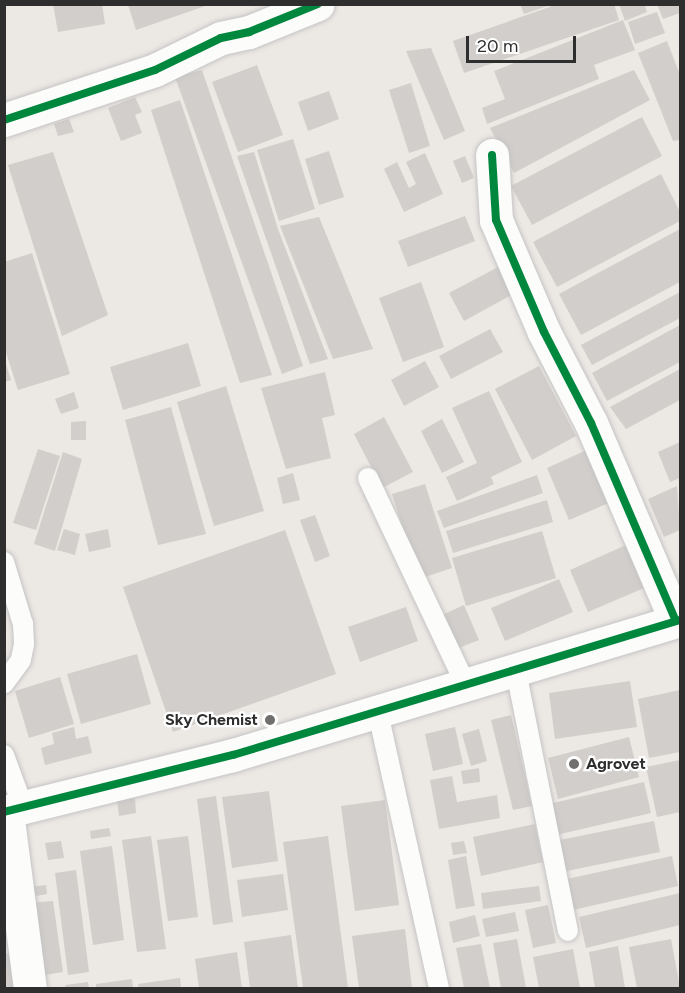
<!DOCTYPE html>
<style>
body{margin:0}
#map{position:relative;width:685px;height:993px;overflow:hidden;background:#ece8e4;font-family:Figtree,sans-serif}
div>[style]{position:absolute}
.building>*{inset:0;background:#d1cecb}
.roads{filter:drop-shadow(0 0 2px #c5c4c5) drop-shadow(0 0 2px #c5c4c5)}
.service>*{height:20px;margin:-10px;padding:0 10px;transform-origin:10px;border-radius:10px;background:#fcfcfb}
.minor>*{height:33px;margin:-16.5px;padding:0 16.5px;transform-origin:16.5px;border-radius:16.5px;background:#fcfcfb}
.cycleway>*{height:8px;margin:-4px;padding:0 4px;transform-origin:4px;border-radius:4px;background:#00873e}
.dots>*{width:16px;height:16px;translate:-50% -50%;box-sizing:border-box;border:3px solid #fff;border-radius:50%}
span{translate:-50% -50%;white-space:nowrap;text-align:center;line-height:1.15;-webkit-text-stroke:4.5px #fff;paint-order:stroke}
.poi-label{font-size:16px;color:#2e2e2e;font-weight:700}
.right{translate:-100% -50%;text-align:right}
.left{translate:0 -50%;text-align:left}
.frame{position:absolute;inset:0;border:6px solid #2e2e2e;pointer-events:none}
.scale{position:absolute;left:466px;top:36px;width:110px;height:27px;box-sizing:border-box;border:3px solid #2e2e2e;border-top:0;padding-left:8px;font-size:18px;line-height:21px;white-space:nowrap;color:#2e2e2e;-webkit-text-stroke:4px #fff;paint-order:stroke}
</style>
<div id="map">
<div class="building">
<i style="clip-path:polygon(53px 4px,102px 4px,105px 24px,58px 32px)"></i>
<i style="clip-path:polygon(520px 4px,550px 4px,550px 5px,524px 14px)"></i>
<i style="clip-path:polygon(558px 4px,614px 4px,619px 20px,464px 73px,453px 41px)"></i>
<i style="clip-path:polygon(619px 4px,644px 4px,647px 12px,625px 21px)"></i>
<i style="clip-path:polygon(657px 4px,680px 4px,680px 13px,663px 19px)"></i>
<i style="clip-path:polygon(128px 5px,208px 5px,136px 30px)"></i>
<i style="clip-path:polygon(657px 12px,665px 33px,635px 44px,628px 22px)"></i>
<i style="clip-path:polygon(623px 20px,635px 50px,594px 65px,599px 79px,487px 124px,482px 108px,505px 99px,494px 71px)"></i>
<i style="clip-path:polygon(667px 41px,680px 75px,680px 140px,673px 141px,638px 53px)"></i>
<i style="clip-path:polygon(431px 48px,465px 131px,444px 140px,406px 51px)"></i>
<i style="clip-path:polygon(257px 65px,283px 135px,238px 152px,212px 82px)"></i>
<i style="clip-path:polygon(202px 70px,303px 366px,282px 374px,175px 77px)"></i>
<i style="clip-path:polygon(634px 70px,650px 100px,514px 173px,490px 128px)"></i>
<i style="clip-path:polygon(411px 83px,430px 146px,409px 153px,389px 90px)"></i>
<i style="clip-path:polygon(329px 91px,339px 119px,308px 131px,298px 102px)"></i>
<i style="clip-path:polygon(135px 97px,142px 112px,135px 115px,142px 133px,121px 141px,108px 108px)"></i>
<i style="clip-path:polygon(180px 100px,272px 375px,240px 383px,151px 110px)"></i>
<i style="clip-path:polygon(642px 117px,662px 156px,532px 225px,511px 186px)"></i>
<i style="clip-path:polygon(69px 119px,74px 132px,58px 136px,54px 124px)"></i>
<i style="clip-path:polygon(293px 139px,315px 209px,279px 221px,257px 150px)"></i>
<i style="clip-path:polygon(329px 151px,344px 197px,319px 205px,305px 159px)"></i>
<i style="clip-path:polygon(53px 152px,108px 315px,62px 336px,8px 165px)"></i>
<i style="clip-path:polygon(254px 152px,278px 229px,328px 359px,310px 364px,237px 156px)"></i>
<i style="clip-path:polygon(425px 153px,443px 194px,404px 212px,384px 169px,397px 162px,409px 188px,416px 184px,406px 162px)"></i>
<i style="clip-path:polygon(465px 156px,474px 178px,462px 183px,453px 161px)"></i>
<i style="clip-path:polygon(661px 174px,680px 212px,680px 221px,557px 287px,533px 242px)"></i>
<i style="clip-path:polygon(465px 216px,475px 241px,408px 267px,398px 241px)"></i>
<i style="clip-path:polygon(319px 217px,373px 349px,333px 359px,280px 226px)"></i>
<i style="clip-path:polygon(680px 229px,680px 282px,581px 335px,559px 294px)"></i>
<i style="clip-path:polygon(32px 253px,70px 374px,18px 390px,4px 346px,4px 262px)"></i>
<i style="clip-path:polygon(502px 265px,517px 292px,464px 321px,449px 293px)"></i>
<i style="clip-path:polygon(421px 282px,444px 347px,403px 362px,379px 298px)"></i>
<i style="clip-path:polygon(680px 292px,680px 318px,592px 365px,581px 345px)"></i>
<i style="clip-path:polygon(680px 325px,680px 362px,607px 401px,592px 373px)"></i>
<i style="clip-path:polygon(490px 329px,503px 352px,451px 379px,439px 356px)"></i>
<i style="clip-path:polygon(188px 343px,201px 386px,123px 410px,110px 367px)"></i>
<i style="clip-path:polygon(4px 358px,11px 380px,4px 382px)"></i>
<i style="clip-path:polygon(425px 361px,439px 387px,404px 406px,391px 380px)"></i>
<i style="clip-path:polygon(539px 366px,576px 436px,532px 460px,495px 389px)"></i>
<i style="clip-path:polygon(680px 369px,680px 400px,626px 429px,610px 407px)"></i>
<i style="clip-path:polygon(325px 372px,335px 415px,322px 418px,331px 458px,286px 469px,261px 388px)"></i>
<i style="clip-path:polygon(226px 386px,264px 511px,214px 526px,177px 402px)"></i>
<i style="clip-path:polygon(489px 391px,522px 462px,491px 477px,494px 484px,457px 501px,446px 477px,477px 463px,452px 408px)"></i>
<i style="clip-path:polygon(74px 392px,79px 408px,61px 414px,55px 399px)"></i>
<i style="clip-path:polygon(171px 407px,206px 534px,158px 545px,125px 420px)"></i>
<i style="clip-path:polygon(384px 417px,413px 472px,382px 488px,354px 434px)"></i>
<i style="clip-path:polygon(442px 419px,464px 462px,442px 473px,421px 431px)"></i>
<i style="clip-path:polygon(86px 421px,86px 440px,71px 440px,71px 422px)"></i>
<i style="clip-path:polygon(680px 442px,680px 478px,670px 482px,658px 452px)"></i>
<i style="clip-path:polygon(38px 449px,60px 456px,36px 530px,13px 523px)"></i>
<i style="clip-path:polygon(589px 449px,611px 502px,569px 520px,547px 468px)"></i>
<i style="clip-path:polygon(63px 452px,82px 459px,55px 551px,34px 544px)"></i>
<i style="clip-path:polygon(293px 473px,300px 500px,283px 504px,277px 478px)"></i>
<i style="clip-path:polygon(537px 475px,543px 493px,444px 528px,437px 511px)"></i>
<i style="clip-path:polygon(425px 484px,452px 568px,419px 579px,392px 494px)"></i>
<i style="clip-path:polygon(677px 486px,680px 530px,664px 537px,648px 499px)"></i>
<i style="clip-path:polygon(547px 500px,553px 522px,453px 553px,446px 531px)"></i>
<i style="clip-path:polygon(315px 515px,330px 556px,315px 562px,300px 520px)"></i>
<i style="clip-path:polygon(64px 529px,80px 534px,75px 555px,57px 550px)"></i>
<i style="clip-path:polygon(108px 529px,111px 547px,89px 552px,85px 534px)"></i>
<i style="clip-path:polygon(285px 530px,336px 674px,173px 732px,123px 587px)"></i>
<i style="clip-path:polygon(542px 531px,556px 578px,466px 606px,452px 558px)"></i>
<i style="clip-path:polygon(626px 545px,644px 588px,588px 612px,570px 570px)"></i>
<i style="clip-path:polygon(559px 579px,573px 612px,505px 641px,491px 608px)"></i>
<i style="clip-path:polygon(464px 605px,479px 640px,456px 649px,442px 615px)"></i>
<i style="clip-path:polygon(406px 607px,418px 641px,360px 662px,348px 627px)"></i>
<i style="clip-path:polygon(137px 654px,151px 704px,81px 724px,67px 674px)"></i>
<i style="clip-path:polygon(60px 677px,74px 724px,29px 738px,15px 691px)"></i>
<i style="clip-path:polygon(630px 681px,637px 727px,555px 739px,549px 693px)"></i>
<i style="clip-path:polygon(680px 690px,680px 752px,649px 758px,638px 699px)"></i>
<i style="clip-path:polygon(511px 715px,532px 806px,513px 810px,491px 720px)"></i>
<i style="clip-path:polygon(74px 727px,76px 739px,88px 736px,92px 753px,45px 765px,41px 748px,54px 744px,52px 733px)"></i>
<i style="clip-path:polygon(455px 727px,463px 764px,433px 771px,425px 734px)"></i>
<i style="clip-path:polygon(479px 729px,487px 761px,471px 766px,462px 734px)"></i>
<i style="clip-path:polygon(629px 737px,639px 777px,558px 799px,548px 758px)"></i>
<i style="clip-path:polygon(680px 760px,680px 812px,657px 817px,646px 767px)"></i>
<i style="clip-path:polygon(479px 768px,480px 782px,463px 784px,461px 771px)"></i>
<i style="clip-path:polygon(452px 776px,457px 802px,497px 795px,500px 818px,439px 829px,430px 780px)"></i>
<i style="clip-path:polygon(644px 782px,651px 813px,556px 835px,549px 804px)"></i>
<i style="clip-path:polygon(269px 791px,278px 861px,232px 868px,222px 797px)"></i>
<i style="clip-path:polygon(216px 796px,233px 922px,213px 925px,197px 799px)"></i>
<i style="clip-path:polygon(135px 798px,136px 813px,119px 816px,117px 800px)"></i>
<i style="clip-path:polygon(385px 800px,399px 905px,355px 911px,341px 806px)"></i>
<i style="clip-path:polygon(654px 821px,660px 852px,562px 872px,555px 841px)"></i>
<i style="clip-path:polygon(535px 824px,543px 862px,481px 876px,473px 837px)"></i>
<i style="clip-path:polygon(109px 828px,111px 836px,91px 839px,90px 831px)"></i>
<i style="clip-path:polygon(151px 836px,166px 949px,137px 952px,122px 840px)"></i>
<i style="clip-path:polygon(188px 836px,198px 917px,168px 921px,157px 840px)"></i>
<i style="clip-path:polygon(328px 836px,348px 988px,303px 988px,283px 842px)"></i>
<i style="clip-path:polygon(61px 841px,64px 858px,48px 860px,45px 843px)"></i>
<i style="clip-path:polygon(464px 841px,467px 853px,453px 855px,451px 843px)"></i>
<i style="clip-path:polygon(112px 846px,124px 940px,93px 945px,80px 851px)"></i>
<i style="clip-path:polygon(466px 856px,475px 906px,456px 909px,448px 860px)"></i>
<i style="clip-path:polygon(672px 856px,678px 886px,573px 910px,567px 879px)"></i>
<i style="clip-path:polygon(76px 870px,89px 972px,68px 975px,55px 873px)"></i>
<i style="clip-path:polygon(283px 874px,288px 910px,242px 917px,237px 880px)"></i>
<i style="clip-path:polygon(46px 885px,47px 894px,31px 897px,31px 887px)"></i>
<i style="clip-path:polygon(539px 886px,541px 901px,483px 909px,481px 893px)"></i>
<i style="clip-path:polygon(680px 893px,680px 925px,586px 948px,579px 917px)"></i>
<i style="clip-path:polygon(53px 901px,63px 972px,39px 976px,30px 903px)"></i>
<i style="clip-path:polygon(548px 905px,556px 943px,533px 948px,525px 910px)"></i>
<i style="clip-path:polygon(515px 912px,519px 931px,486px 937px,482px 919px)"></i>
<i style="clip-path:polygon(475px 915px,480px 936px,453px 943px,449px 922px)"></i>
<i style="clip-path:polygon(405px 929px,412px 988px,359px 988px,352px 936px)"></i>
<i style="clip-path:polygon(291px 935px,298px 988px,250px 988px,244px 942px)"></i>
<i style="clip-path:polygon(517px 939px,526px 988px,501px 988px,493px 943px)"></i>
<i style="clip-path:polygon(671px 939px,680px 988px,637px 988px,629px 947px)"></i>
<i style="clip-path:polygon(481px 944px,490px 988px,464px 988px,456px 948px)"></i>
<i style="clip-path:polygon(618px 946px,625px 988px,595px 988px,589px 952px)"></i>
<i style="clip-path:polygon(573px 949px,580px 988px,539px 988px,533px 957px)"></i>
<i style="clip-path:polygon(237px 952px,242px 988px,199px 988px,195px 959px)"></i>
<i style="clip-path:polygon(10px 953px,15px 988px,4px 988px,4px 954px)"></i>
<i style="clip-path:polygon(180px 978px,181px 988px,139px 988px,138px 984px)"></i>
<i style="clip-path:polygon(132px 979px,133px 988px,96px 988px,96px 984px)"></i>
<i style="clip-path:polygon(88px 982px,89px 988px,66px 988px,65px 985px)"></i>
</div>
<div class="roads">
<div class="service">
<i style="left:368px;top:478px;width:229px;rotate:64.7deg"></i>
<i style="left:4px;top:562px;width:65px;rotate:73deg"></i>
<i style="left:23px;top:624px;width:20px;rotate:87deg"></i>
<i style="left:24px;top:644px;width:16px;rotate:101deg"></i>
<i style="left:21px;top:660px;width:29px;rotate:126deg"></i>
<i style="left:516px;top:671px;width:265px;rotate:78.7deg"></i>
<i style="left:378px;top:713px;width:282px;rotate:77.5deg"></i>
<i style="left:4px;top:755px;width:55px;rotate:69.9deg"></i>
</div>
<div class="minor">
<i style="left:4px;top:120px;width:159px;rotate:-18.3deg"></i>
<i style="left:155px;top:70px;width:73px;rotate:-25.9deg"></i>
<i style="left:221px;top:38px;width:29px;rotate:-12deg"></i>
<i style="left:249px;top:32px;width:74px;rotate:-22.1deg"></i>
<i style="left:492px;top:155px;width:65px;rotate:86.5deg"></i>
<i style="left:496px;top:220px;width:122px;rotate:66.8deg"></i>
<i style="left:544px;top:332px;width:102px;rotate:62.7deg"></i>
<i style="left:591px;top:423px;width:215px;rotate:66.8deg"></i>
<i style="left:4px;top:812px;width:236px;rotate:-14deg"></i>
<i style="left:233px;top:755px;width:467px;rotate:-16.8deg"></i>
<i style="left:7px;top:812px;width:177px;rotate:82.6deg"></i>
</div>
</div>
<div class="cycleway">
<i style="left:4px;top:120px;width:159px;rotate:-18.3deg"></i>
<i style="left:155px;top:70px;width:73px;rotate:-25.9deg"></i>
<i style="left:221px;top:38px;width:29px;rotate:-12deg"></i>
<i style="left:249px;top:32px;width:74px;rotate:-22.1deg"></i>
<i style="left:492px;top:155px;width:65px;rotate:86.5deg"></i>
<i style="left:496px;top:220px;width:122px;rotate:66.8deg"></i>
<i style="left:544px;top:332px;width:102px;rotate:62.7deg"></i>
<i style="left:591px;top:423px;width:215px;rotate:66.8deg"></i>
<i style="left:4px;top:812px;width:236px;rotate:-14deg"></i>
<i style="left:233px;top:755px;width:467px;rotate:-16.8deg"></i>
</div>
<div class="dots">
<i style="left:270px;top:720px;background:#706f6e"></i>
<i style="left:574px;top:764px;background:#706f6e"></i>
</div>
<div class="poi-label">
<span class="right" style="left:258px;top:720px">Sky Chemist</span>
<span class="left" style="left:586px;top:764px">Agrovet</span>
</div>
<div class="frame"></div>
<div class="scale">20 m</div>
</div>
